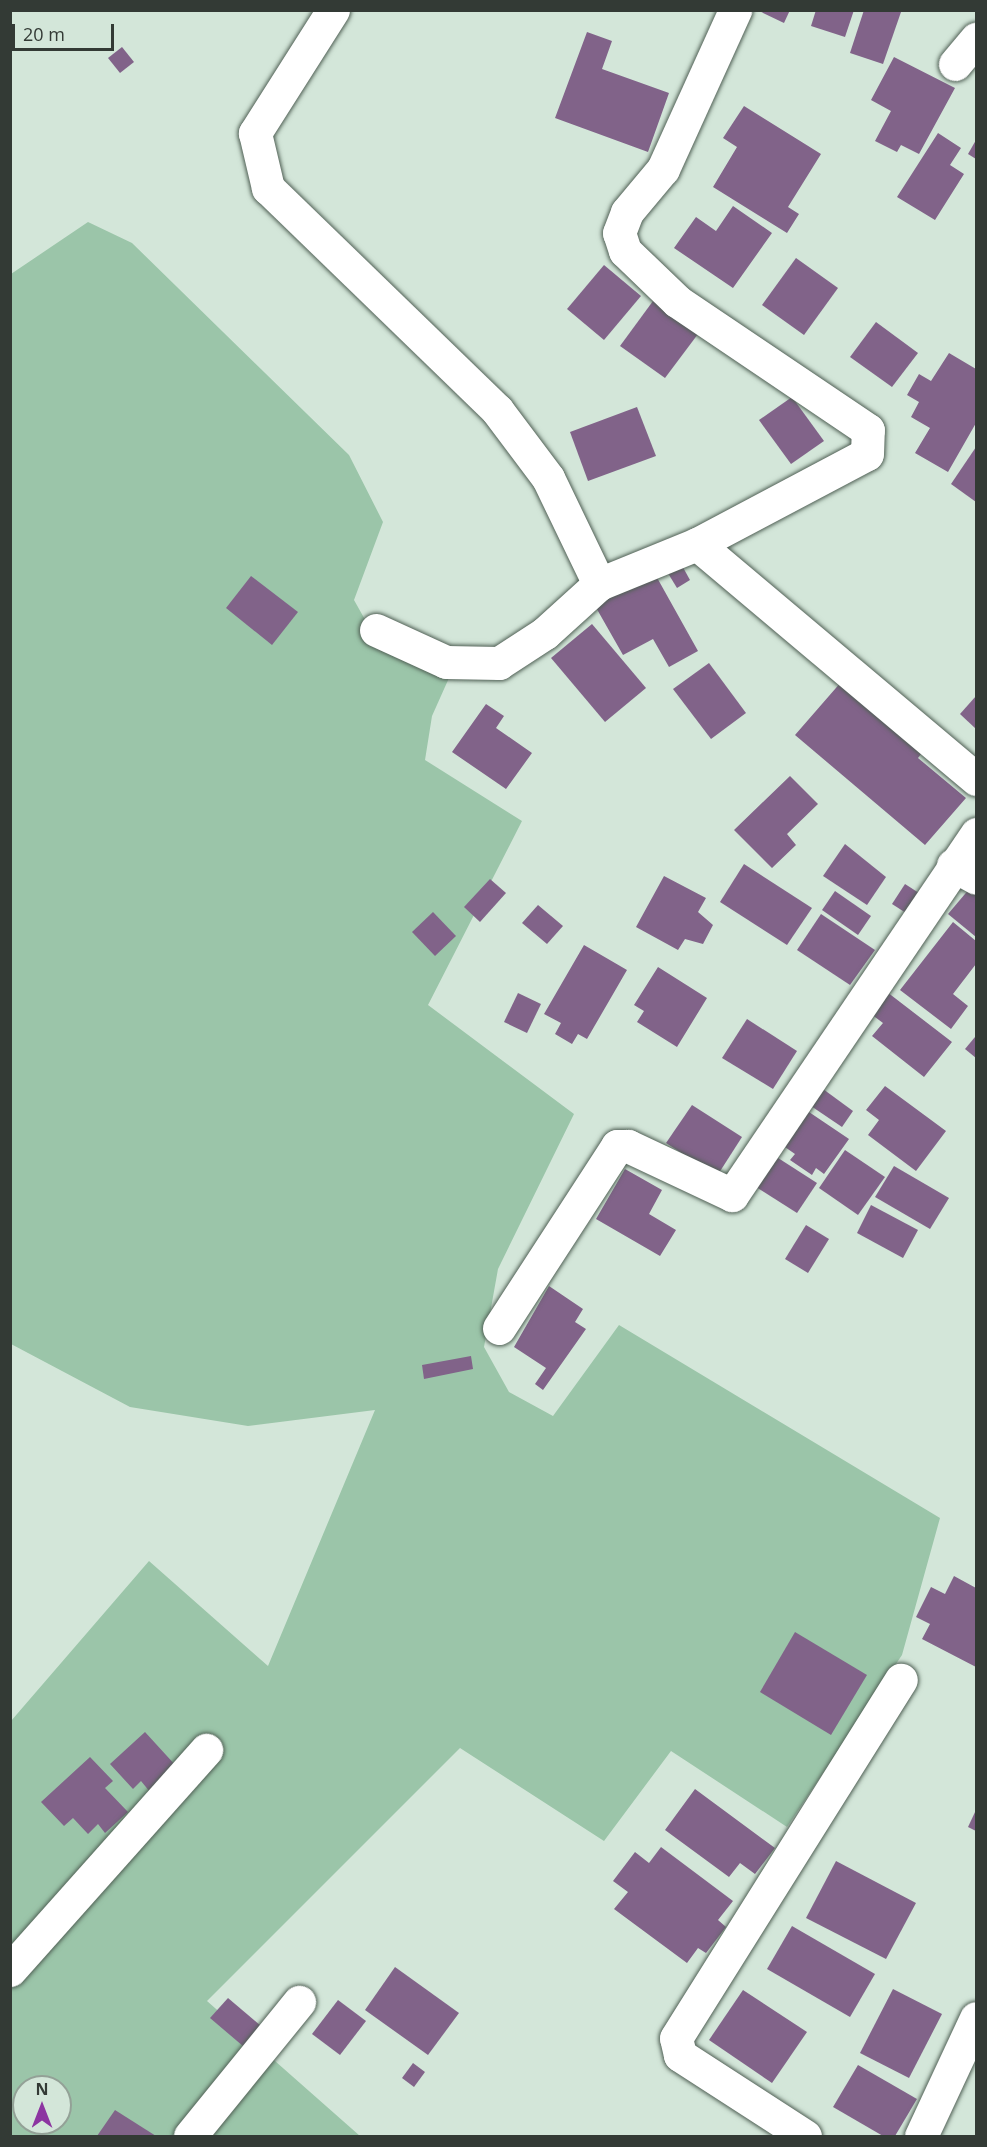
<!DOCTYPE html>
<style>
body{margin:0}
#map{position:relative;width:987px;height:2147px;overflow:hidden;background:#d3e6d9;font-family:"Open Sans",sans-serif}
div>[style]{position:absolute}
.green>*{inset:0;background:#9bc5a9}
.building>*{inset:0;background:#816389}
.roads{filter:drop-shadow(0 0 2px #506055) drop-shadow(0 0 2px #506055)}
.minor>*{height:33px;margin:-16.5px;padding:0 16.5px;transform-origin:16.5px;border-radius:16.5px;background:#fff}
span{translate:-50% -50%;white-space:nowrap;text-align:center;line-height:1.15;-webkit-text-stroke:6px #d3e6d9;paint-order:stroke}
.frame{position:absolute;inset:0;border:12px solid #333a35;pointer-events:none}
.north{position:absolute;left:12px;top:2075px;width:60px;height:60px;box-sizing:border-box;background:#d3e6d9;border:2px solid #93a197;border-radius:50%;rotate:0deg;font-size:16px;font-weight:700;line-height:24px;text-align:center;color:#333a35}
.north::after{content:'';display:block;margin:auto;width:21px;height:27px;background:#8c35a1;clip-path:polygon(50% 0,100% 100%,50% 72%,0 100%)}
.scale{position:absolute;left:12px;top:24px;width:102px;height:27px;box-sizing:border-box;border:3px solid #333a35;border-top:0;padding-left:8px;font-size:18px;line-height:21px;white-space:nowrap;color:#333a35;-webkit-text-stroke:4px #d3e6d9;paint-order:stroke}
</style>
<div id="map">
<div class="green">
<i style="clip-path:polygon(evenodd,88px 222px,132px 243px,349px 455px,383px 522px,354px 600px,377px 641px,453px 669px,432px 716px,425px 760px,522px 821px,428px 1005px,574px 1114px,498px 1269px,484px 1347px,509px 1392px,553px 1416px,619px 1325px,940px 1518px,902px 1655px,787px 1827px,671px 1751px,604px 1841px,460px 1748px,207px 2001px,360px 2136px,11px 2136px,11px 1721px,149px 1561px,268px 1666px,375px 1410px,248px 1426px,130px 1407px,11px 1344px,11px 274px,88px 222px,24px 2087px,60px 2087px,60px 2123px,24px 2123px,24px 2087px)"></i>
</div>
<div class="building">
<i style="clip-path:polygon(757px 10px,790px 10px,784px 23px)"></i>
<i style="clip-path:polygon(816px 10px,854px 10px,845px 37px,811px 26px)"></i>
<i style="clip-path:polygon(864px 10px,901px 12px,883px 64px,850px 53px)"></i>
<i style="clip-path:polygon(587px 32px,612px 41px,602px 69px,669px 93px,648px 152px,555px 118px)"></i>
<i style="clip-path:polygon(122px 47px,134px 62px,120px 73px,108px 58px)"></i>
<i style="clip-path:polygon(894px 57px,955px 88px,919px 154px,901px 145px,897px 152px,875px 141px,891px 111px,871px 100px)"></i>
<i style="clip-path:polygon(744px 106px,821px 154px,788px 207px,799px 214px,787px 233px,713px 187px,737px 147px,723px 138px)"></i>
<i style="clip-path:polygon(938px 133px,961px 148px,950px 165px,964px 174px,935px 220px,897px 197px)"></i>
<i style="clip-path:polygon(976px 140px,976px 159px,968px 154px)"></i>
<i style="clip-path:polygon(733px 206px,772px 233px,733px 288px,674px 248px,696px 217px,716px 231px)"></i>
<i style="clip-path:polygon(796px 258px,838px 288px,804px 335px,762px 305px)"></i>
<i style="clip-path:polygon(604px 265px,641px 296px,604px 340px,567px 309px)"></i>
<i style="clip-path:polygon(653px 301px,698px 334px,665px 378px,620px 346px)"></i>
<i style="clip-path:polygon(876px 322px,918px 353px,892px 387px,850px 357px)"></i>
<i style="clip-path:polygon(949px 353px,976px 369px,976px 423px,948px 472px,915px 453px,930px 428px,911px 417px,919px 402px,907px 395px,919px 374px,931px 381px)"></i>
<i style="clip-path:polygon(792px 397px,824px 441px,791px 464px,759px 420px)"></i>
<i style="clip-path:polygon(637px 407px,656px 456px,588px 481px,570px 432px)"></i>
<i style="clip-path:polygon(976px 447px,976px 502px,951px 484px)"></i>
<i style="clip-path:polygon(680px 562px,690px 580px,677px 588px,666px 570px)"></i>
<i style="clip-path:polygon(655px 574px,698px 651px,669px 667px,653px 639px,623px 655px,590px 597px)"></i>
<i style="clip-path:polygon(251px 576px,298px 612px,272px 645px,226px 608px)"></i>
<i style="clip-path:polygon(592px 624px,646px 688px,605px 722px,551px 658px)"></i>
<i style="clip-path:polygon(709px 663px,746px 713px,711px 739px,673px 689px)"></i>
<i style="clip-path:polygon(842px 681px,924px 750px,918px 758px,966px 798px,925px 845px,795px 735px)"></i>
<i style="clip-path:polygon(976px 696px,976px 729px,960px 714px)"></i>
<i style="clip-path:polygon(486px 704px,504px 716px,496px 728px,532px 753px,506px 789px,452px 752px)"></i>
<i style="clip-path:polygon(790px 776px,818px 804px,787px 834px,796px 845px,772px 868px,734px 830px)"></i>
<i style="clip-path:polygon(845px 844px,886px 877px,867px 905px,823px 876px)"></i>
<i style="clip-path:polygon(744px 864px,812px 908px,787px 945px,720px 902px)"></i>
<i style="clip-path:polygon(664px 876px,706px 898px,698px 912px,713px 925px,703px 944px,685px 939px,678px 950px,636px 927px)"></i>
<i style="clip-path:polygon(490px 879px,506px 893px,480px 922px,464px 907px)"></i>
<i style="clip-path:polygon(976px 881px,976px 937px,948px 914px)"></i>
<i style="clip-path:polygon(905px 884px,919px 893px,906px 913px,892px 904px)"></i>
<i style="clip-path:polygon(835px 891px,871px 916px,858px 935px,822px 910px)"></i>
<i style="clip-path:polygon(538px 905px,563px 926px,547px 944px,522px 923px)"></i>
<i style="clip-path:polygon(433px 912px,456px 936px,435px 956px,412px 932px)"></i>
<i style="clip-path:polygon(821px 914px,875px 950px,850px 985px,797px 950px)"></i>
<i style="clip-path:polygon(953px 922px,976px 941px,976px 964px,953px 994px,968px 1006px,951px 1029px,900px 990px)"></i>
<i style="clip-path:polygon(584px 945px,627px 970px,587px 1039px,578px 1034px,572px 1044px,555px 1034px,561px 1023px,544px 1014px)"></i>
<i style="clip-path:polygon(658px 967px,707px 998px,677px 1047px,637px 1022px,644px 1011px,634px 1005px)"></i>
<i style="clip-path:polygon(887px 992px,952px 1042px,924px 1077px,872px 1036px,883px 1023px,871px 1014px)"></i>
<i style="clip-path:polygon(518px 993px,541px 1004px,527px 1033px,504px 1022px)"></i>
<i style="clip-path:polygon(747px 1019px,797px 1051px,773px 1089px,722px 1058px)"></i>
<i style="clip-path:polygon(975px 1037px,976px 1038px,976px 1058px,965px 1049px)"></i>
<i style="clip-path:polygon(885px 1086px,946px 1131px,916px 1171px,868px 1135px,879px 1120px,866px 1110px)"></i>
<i style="clip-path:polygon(823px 1089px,853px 1111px,842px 1127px,811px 1106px)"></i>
<i style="clip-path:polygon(692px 1105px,742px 1137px,717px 1176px,666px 1143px)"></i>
<i style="clip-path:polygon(806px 1110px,849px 1139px,824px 1174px,816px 1168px,812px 1175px,790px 1160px,795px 1154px,782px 1145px)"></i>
<i style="clip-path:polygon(845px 1150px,885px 1177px,858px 1215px,819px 1188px)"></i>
<i style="clip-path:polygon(775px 1156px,817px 1183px,797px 1213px,756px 1187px)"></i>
<i style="clip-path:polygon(894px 1166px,949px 1198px,930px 1229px,875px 1197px)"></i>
<i style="clip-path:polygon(625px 1169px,662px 1190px,649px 1214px,676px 1230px,660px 1256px,596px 1219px)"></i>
<i style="clip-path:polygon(871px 1205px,918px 1230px,903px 1258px,857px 1233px)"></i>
<i style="clip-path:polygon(806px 1225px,829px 1239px,808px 1273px,785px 1259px)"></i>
<i style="clip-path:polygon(549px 1286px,583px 1309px,575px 1322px,586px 1329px,543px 1390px,535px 1384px,546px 1368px,514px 1347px)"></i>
<i style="clip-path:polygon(471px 1356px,473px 1369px,424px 1379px,422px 1365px)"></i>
<i style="clip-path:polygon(954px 1576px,976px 1588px,976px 1667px,922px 1639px,930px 1624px,916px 1617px,931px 1587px,945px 1594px)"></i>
<i style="clip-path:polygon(795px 1632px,867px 1675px,831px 1735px,760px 1692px)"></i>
<i style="clip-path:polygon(145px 1732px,177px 1767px,150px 1792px,141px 1781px,133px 1789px,110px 1764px)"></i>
<i style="clip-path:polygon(90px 1757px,113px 1781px,105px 1788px,128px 1812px,105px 1833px,98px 1824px,88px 1834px,73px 1818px,64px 1826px,41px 1802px)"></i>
<i style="clip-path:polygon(695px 1789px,775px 1848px,755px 1874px,740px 1863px,729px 1877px,665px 1830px)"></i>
<i style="clip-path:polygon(976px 1810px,976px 1831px,968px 1827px)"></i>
<i style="clip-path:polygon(661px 1847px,733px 1901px,718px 1920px,726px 1927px,706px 1953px,698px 1948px,687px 1963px,614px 1909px,628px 1892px,613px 1881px,635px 1852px,649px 1863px)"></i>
<i style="clip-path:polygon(836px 1861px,916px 1903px,886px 1959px,806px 1918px)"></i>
<i style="clip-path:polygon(792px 1926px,875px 1974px,850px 2017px,767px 1969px)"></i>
<i style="clip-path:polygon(395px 1967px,459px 2013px,428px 2055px,365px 2010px)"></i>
<i style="clip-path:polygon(893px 1989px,942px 2014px,909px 2078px,860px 2053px)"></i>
<i style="clip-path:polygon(743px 1990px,807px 2032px,772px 2083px,709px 2040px)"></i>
<i style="clip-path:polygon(228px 1998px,268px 2032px,250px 2052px,210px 2018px)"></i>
<i style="clip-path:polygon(338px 2000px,366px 2021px,340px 2055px,312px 2034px)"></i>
<i style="clip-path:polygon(413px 2063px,425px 2072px,414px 2087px,402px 2078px)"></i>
<i style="clip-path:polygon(858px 2065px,917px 2099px,895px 2136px,883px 2136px,833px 2107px)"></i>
<i style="clip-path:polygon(115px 2110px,156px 2136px,97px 2136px)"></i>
</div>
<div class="roads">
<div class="minor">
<i style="left:333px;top:10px;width:146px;rotate:122.4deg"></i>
<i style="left:255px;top:133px;width:57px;rotate:76.7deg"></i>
<i style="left:268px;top:188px;width:319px;rotate:44.1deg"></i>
<i style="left:497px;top:410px;width:85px;rotate:53.1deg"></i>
<i style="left:548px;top:478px;width:118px;rotate:64.3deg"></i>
<i style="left:955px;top:64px;width:33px;rotate:-50deg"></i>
<i style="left:697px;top:544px;width:365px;rotate:40.1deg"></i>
<i style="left:376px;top:630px;width:77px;rotate:24.6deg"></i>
<i style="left:446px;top:662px;width:53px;rotate:1.1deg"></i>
<i style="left:499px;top:663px;width:55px;rotate:-33.1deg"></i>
<i style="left:545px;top:633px;width:73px;rotate:-42.2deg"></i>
<i style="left:599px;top:584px;width:106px;rotate:-22.2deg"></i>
<i style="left:697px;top:544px;width:192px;rotate:-27.9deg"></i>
<i style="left:867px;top:454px;width:24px;rotate:-88deg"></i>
<i style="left:868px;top:430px;width:230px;rotate:-146deg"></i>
<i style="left:677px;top:301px;width:72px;rotate:-136.1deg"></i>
<i style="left:625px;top:251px;width:19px;rotate:-108deg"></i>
<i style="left:619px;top:233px;width:22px;rotate:-69deg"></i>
<i style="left:627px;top:212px;width:56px;rotate:-50.1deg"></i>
<i style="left:663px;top:169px;width:175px;rotate:-65.6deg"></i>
<i style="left:953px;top:865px;width:26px;rotate:29deg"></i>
<i style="left:499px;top:1328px;width:217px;rotate:-57deg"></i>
<i style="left:617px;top:1146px;width:11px"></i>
<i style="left:628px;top:1146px;width:115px;rotate:25.2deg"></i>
<i style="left:732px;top:1195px;width:436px;rotate:-55.9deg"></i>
<i style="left:10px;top:1970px;width:295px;rotate:-48.3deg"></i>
<i style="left:190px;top:2136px;width:173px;rotate:-50.9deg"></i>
<i style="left:805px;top:2136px;width:149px;rotate:-147.1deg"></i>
<i style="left:680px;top:2055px;width:17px;rotate:-103deg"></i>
<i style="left:676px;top:2038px;width:423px;rotate:-57.9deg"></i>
<i style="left:921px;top:2136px;width:130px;rotate:-65deg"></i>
</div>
</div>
<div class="frame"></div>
<div class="north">N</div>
<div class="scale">20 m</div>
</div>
